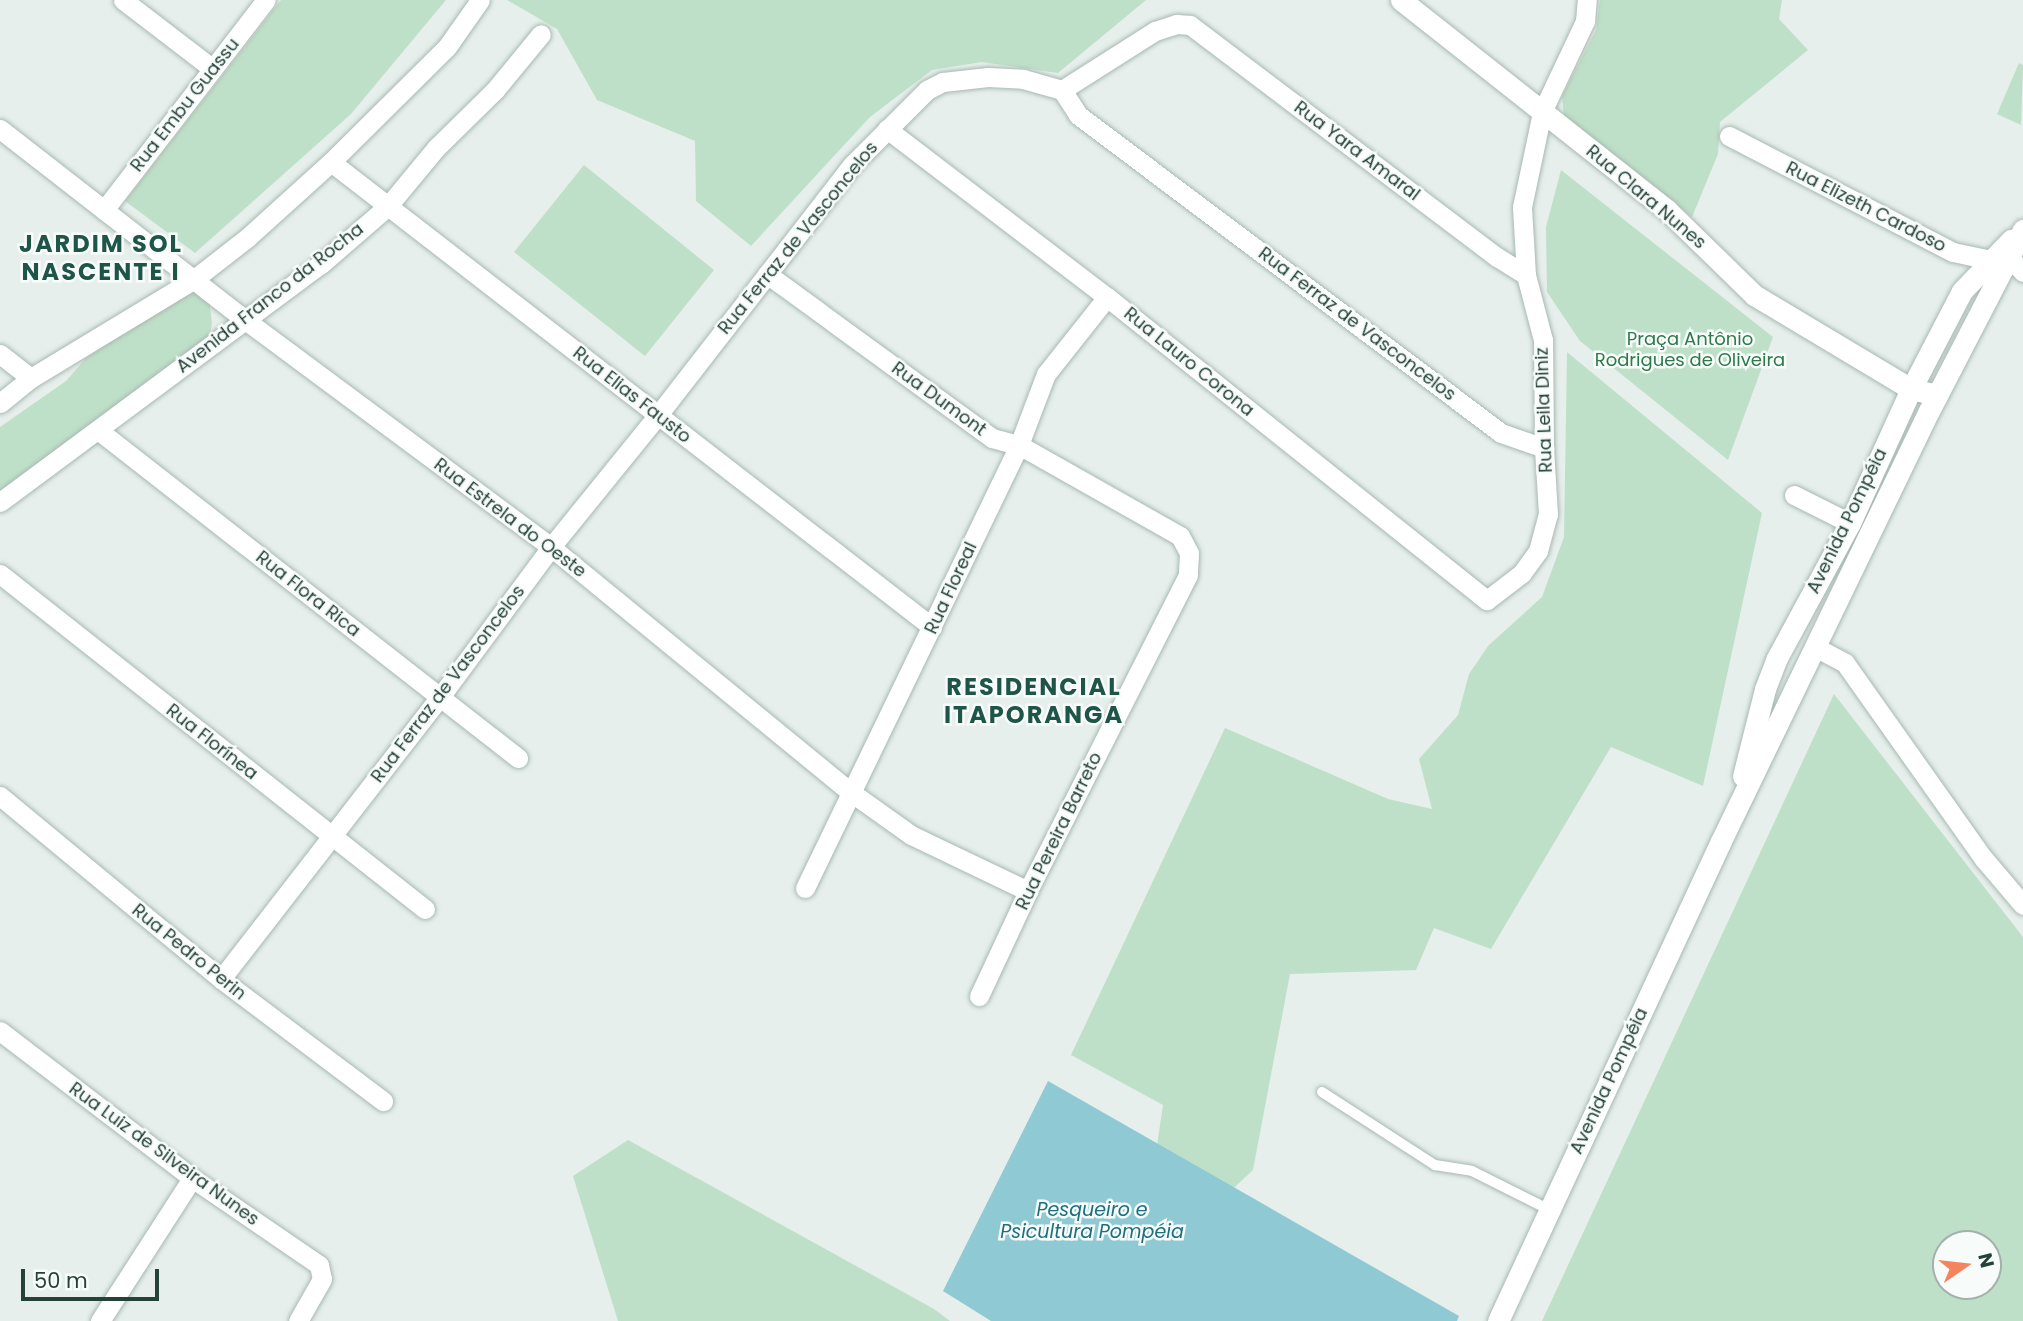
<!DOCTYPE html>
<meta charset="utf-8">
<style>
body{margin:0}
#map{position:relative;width:2023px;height:1321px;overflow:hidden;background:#e6efeb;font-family:Poppins,sans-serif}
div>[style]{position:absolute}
.green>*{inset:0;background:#bfe0c8}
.water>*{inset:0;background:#8ec9d4}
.roads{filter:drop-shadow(0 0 2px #a8b8b2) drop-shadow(0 0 2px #a8b8b2)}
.service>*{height:10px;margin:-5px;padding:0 5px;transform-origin:5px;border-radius:5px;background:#fff}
.minor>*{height:19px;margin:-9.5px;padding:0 9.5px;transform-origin:9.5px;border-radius:9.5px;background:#fff}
.tertiary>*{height:21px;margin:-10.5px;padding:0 10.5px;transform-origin:10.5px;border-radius:10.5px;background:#fff}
.secondary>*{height:21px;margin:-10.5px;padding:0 10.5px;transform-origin:10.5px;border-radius:10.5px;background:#fff}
span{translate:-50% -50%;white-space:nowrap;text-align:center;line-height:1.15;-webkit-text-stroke:5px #f7fbf9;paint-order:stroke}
.street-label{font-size:18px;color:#24423a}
.park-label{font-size:18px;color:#2d7a4b}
.water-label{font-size:19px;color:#1c6f80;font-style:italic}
.district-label{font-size:24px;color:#1f5548;font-weight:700;letter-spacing:2px}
.north{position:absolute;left:1932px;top:1230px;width:70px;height:70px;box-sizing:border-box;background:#f7fbf9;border:2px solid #a3b1ad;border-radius:50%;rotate:76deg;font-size:19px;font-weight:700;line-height:28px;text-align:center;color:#24423a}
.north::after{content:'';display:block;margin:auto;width:24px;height:32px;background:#f4845f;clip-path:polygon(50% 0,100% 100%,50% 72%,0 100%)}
.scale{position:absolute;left:21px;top:1269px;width:138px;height:32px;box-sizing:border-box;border:4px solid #24423a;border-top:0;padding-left:9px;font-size:21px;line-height:24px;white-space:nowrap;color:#24423a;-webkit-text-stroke:5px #f7fbf9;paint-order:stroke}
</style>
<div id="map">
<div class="green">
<i style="clip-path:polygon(281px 0,446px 0,351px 114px,195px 253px,125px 201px)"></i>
<i style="clip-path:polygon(507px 0,1146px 0,1058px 73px,982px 62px,932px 70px,870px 117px,751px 246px,696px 201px,695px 141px,597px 100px,557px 29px)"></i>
<i style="clip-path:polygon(1600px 0,1782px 0,1779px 19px,1808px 50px,1720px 122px,1718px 154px,1692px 217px,1564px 116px,1562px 96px,1596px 30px)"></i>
<i style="clip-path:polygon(2019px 63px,2023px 65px,2021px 125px,1997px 114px)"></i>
<i style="clip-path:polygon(584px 165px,714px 270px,645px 356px,514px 252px)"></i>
<i style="clip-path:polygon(1561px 170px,1773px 337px,1728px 460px,1580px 341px,1547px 292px,1546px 227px)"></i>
<i style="clip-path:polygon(208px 291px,212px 323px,207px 352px,93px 447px,0 500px,0 427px,66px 381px,85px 359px,154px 306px,178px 292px)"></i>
<i style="clip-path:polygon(1567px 352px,1762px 513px,1703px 786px,1611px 747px,1491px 949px,1434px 928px,1416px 970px,1290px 974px,1253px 1170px,1193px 1226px,1146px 1219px,1163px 1105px,1071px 1055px,1225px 728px,1388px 799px,1432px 809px,1419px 759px,1458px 715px,1469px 674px,1488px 646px,1542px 597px,1564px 537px)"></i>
<i style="clip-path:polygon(evenodd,1834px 694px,2023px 937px,2023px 1321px,1542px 1321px,1834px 694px,1946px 1244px,1988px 1244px,1988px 1286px,1946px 1286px,1946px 1244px)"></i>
<i style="clip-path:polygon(628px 1140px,934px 1309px,950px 1321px,618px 1321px,573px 1176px)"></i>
</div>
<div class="water">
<i style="clip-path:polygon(1048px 1081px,1459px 1316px,1457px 1321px,991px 1321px,943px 1291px)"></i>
</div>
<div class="roads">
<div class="service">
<i style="left:1322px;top:1092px;width:135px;rotate:32.9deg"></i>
<i style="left:1435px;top:1165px;width:37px;rotate:9deg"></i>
<i style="left:1472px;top:1171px;width:87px;rotate:26.6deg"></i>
</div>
<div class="minor">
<i style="left:123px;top:0;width:113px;rotate:37.5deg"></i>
<i style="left:1062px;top:90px;width:110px;rotate:-32.4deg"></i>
<i style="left:1155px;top:31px;width:23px;rotate:-18deg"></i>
<i style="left:1177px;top:24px;width:13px;rotate:4deg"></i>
<i style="left:1190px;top:25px;width:385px;rotate:37.1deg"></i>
<i style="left:1497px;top:257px;width:34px;rotate:32deg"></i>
<i style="left:0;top:129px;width:309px;rotate:37.9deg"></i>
<i style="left:244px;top:319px;width:382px;rotate:36.6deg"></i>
<i style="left:551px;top:547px;width:389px;rotate:39.3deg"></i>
<i style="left:852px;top:793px;width:72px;rotate:35.4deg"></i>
<i style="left:911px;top:835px;width:130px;rotate:25.6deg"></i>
<i style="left:887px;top:129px;width:277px;rotate:37.4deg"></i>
<i style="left:1107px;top:297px;width:486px;rotate:38.6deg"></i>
<i style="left:1487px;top:600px;width:44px;rotate:-37.6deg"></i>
<i style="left:1522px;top:573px;width:27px;rotate:-54deg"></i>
<i style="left:1538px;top:551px;width:38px;rotate:-75deg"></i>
<i style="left:1548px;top:514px;width:66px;rotate:-93.5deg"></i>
<i style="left:1544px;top:448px;width:108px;rotate:-90.5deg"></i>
<i style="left:1543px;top:340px;width:67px;rotate:-104.7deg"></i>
<i style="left:1526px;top:275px;width:68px;rotate:-93.4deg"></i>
<i style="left:1522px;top:207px;width:97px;rotate:-78.1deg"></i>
<i style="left:1542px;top:112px;width:101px;rotate:-64.7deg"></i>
<i style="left:1585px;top:21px;width:21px;rotate:-85deg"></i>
<i style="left:1729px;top:136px;width:252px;rotate:27.4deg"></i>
<i style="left:1953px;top:252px;width:39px;rotate:12deg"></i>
<i style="left:1991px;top:260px;width:18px;rotate:-9deg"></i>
<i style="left:2009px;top:257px;width:21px;rotate:47deg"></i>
<i style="left:331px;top:162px;width:760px;rotate:37.73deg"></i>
<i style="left:104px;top:210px;width:265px;rotate:-52.4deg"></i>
<i style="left:767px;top:274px;width:278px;rotate:36.1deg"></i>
<i style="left:992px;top:438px;width:28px;rotate:15deg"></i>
<i style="left:1019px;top:445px;width:185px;rotate:29.5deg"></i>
<i style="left:1180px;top:536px;width:19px;rotate:62deg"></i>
<i style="left:1189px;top:553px;width:22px;rotate:93deg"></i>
<i style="left:1188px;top:575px;width:354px;rotate:116.9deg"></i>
<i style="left:1028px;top:891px;width:116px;rotate:115deg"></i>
<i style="left:0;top:354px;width:39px;rotate:38deg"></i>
<i style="left:0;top:403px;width:40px;rotate:-39deg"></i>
<i style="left:31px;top:378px;width:189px;rotate:-31.2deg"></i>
<i style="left:193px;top:280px;width:70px;rotate:-38deg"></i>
<i style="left:248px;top:237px;width:112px;rotate:-42.1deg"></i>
<i style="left:331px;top:162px;width:163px;rotate:-44.8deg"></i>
<i style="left:447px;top:47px;width:57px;rotate:-54.9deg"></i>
<i style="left:98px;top:430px;width:533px;rotate:37.99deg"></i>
<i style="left:1794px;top:495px;width:63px;rotate:26.6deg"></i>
<i style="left:0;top:502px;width:400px;rotate:-36.6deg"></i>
<i style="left:321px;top:264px;width:89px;rotate:-40.9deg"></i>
<i style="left:388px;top:206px;width:75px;rotate:-50.4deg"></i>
<i style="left:436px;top:148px;width:83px;rotate:-44.5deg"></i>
<i style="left:495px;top:90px;width:72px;rotate:-50.6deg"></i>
<i style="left:0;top:574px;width:541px;rotate:38.25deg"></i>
<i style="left:1815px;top:647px;width:34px;rotate:28deg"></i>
<i style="left:1845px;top:663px;width:240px;rotate:54.7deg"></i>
<i style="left:1984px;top:859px;width:60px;rotate:49.7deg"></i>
<i style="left:0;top:796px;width:287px;rotate:39.6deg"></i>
<i style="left:221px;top:979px;width:203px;rotate:37deg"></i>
<i style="left:805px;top:888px;width:492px;rotate:-64.2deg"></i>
<i style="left:1019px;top:445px;width:76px;rotate:-69.2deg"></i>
<i style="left:1046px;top:374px;width:98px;rotate:-51.6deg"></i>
<i style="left:221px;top:979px;width:357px;rotate:-52.2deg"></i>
<i style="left:440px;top:697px;width:187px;rotate:-53.5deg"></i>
<i style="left:551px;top:547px;width:170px;rotate:-51deg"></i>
<i style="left:658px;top:415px;width:316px;rotate:-52.2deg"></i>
<i style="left:852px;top:165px;width:106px;rotate:-45deg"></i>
<i style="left:927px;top:90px;width:18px;rotate:-27deg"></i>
<i style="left:943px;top:82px;width:45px;rotate:-6.3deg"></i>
<i style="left:988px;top:77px;width:35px;rotate:3deg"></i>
<i style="left:1023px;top:79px;width:41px;rotate:15.8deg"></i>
<i style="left:1062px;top:90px;width:30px;rotate:57deg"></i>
<i style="left:1078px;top:115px;width:529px;rotate:36.93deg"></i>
<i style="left:1501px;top:433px;width:46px;rotate:19.2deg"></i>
<i style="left:0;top:1031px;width:242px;rotate:37.4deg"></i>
<i style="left:192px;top:1178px;width:154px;rotate:34.4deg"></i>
<i style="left:319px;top:1265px;width:14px;rotate:78deg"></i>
<i style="left:322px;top:1279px;width:48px;rotate:119.7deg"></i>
<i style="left:100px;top:1321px;width:170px;rotate:-57.2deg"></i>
</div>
<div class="tertiary">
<i style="left:1401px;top:0;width:339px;rotate:38.3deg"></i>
<i style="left:1667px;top:210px;width:122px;rotate:44.3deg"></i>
<i style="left:1754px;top:295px;width:183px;rotate:30.9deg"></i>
<i style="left:1911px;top:389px;width:27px;rotate:13deg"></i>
</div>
<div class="secondary">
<i style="left:1743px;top:776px;width:90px;rotate:-75.8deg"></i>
<i style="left:1765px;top:689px;width:33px;rotate:-69deg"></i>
<i style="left:1777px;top:658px;width:153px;rotate:-61.6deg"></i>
<i style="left:1850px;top:523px;width:147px;rotate:-65.5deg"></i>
<i style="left:1911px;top:389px;width:110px;rotate:-62.5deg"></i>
<i style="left:1962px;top:291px;width:71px;rotate:-46.1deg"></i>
<i style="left:1498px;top:1321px;width:529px;rotate:-65.08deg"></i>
<i style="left:1721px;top:841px;width:478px;rotate:-64.2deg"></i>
<i style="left:1929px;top:411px;width:204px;rotate:-62.6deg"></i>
</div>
</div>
<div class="street-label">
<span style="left:185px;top:105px;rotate:-52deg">Rua Embu Guassu</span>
<span style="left:1357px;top:151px;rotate:37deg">Rua Yara Amaral</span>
<span style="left:1646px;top:197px;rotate:40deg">Rua Clara Nunes</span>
<span style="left:1866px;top:207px;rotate:27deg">Rua Elizeth Cardoso</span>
<span style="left:798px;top:238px;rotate:-51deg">Rua Ferraz de Vasconcelos</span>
<span style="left:270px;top:298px;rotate:-38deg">Avenida Franco da Rocha</span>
<span style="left:1357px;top:324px;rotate:37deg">Rua Ferraz de Vasconcelos</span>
<span style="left:1189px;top:362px;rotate:39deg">Rua Lauro Corona</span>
<span style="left:632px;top:395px;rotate:38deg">Rua Elias Fausto</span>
<span style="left:939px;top:399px;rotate:36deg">Rua Dumont</span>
<span style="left:1544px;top:410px;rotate:-92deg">Rua Leila Diniz</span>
<span style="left:510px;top:518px;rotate:37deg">Rua Estrela do Oeste</span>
<span style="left:1847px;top:521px;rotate:-64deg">Avenida Pompéia</span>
<span style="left:951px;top:588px;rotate:-65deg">Rua Floreal</span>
<span style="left:308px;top:594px;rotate:38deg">Rua Flora Rica</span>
<span style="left:448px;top:684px;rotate:-53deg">Rua Ferraz de Vasconcelos</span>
<span style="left:212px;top:742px;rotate:38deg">Rua Florínea</span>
<span style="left:1059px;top:831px;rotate:-64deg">Rua Pereira Barreto</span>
<span style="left:189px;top:952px;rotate:39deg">Rua Pedro Perin</span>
<span style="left:1609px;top:1081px;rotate:-65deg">Avenida Pompéia</span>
<span style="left:164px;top:1154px;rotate:36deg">Rua Luiz de Silveira Nunes</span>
</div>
<div class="park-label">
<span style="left:1690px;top:350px">Praça Antônio<br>Rodrigues de Oliveira</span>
</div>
<div class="water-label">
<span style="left:1092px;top:1221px">Pesqueiro e<br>Psicultura Pompéia</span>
</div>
<div class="district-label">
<span style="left:101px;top:258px">JARDIM SOL<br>NASCENTE I</span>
<span style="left:1034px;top:701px">RESIDENCIAL<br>ITAPORANGA</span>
</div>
<div class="north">N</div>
<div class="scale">50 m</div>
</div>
